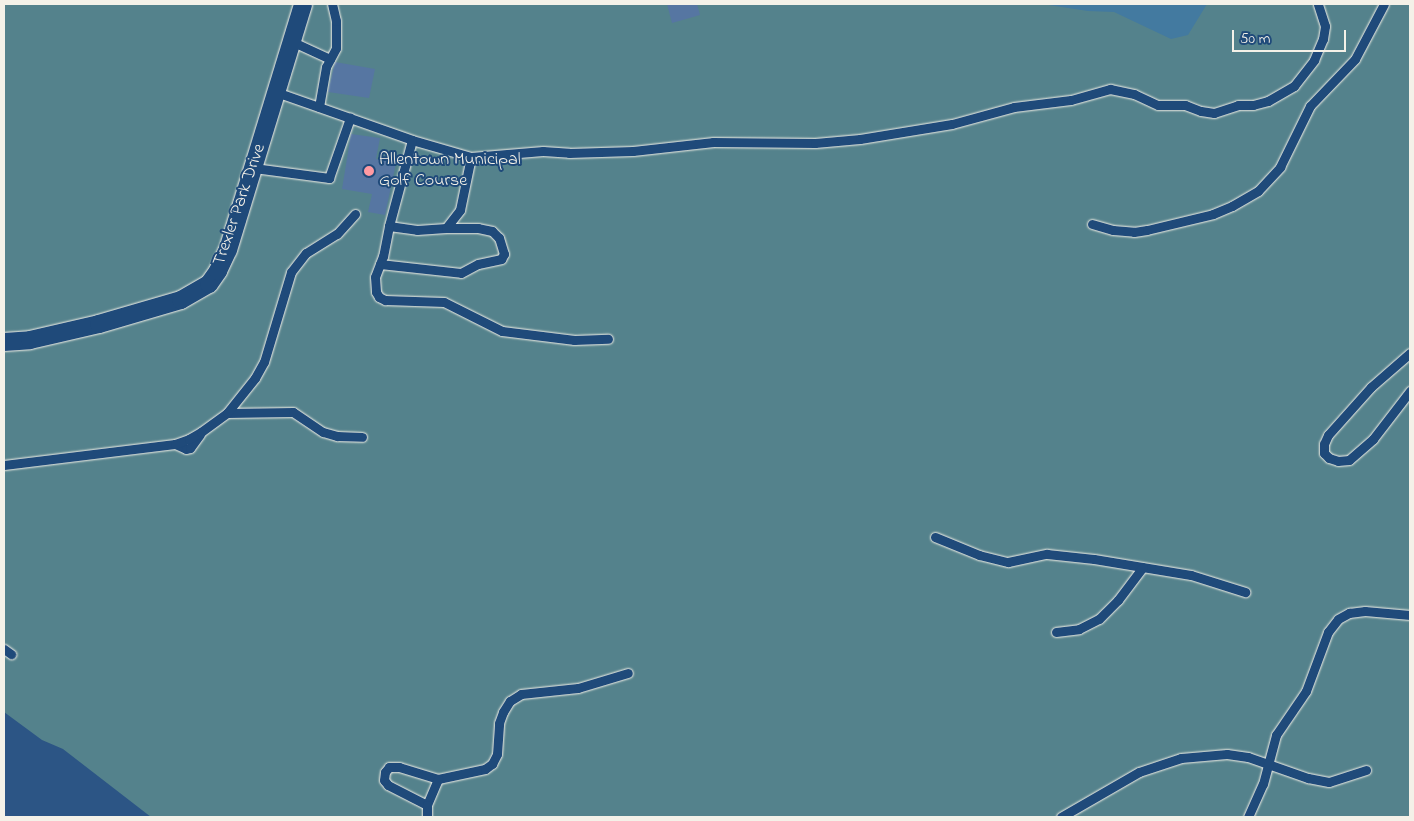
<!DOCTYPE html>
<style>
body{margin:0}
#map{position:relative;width:1414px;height:821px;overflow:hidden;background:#2c5585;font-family:"Indie Flower",sans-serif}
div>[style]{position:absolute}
.green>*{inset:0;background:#54828c}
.water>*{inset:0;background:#437aa0}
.building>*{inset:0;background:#5676a2}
.roads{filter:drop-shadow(0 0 1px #f4f1e8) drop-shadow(0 0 1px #f4f1e8)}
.service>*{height:9px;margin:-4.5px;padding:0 4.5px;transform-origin:4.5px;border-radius:4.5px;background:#1f4a7a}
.minor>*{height:18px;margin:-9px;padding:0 9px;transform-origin:9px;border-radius:9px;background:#1f4a7a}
.dots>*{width:14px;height:14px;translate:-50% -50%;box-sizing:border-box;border:2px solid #1f4a7a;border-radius:50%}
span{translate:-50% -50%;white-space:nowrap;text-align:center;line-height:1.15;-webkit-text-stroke:4px #1f4a7a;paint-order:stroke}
.poi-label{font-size:18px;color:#f4f1e8}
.left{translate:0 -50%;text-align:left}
.street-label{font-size:18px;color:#f4f1e8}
.frame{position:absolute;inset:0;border:5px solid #f4f1e8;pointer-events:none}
.scale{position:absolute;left:1232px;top:30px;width:114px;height:22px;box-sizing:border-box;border:2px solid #f4f1e8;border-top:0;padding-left:6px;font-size:15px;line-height:18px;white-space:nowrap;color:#f4f1e8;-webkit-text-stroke:4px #1f4a7a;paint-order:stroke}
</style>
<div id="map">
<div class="green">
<i style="clip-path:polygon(4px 4px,1410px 4px,1410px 817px,151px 817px,63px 749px,42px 740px,4px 712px)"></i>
</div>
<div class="water">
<i style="clip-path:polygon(1042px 4px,1207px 4px,1188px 35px,1171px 39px,1114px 12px,1088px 11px)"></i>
</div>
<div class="building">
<i style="clip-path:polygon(667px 4px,697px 4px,700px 15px,672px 23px)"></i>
<i style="clip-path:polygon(335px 62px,375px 69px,369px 98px,328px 92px)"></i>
<i style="clip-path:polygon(351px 134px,380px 138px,376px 159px,396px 163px,385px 215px,368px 212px,372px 194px,342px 189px)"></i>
</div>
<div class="roads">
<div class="service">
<i style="left:291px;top:41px;width:43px;rotate:24.8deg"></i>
<i style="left:276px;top:92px;width:144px;rotate:19.4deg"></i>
<i style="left:319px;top:107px;width:41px;rotate:-80.1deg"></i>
<i style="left:326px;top:67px;width:21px;rotate:-62deg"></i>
<i style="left:336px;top:48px;width:27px;rotate:-90deg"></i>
<i style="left:336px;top:21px;width:17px;rotate:-103deg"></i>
<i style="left:471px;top:157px;width:72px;rotate:-4.8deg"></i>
<i style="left:543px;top:151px;width:26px;rotate:4deg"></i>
<i style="left:569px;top:153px;width:64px;rotate:-1.8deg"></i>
<i style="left:633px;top:151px;width:81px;rotate:-6.4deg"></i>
<i style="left:713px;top:142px;width:102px;rotate:0.6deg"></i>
<i style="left:815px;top:143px;width:45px;rotate:-5.1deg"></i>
<i style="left:860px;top:139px;width:93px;rotate:-9.3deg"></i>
<i style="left:952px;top:124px;width:64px;rotate:-15.3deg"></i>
<i style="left:1014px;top:107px;width:57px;rotate:-7deg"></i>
<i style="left:1071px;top:100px;width:41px;rotate:-15.8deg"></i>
<i style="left:1110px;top:89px;width:25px;rotate:12deg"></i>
<i style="left:1134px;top:94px;width:26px;rotate:25deg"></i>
<i style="left:1158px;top:105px;width:27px"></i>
<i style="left:1185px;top:105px;width:17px;rotate:21deg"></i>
<i style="left:1201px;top:111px;width:13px;rotate:9deg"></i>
<i style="left:1214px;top:113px;width:25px;rotate:-18deg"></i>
<i style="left:1238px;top:105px;width:15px"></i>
<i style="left:1253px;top:105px;width:16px;rotate:-15deg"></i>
<i style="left:1268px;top:101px;width:30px;rotate:-30deg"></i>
<i style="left:1294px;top:86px;width:33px;rotate:-52deg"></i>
<i style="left:1314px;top:60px;width:23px;rotate:-67deg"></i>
<i style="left:1323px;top:39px;width:13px;rotate:-81deg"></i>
<i style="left:1325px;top:26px;width:23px;rotate:-108deg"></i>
<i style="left:254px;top:168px;width:76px;rotate:7.6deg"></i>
<i style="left:329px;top:178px;width:64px;rotate:-70.7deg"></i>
<i style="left:1092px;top:224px;width:22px;rotate:16deg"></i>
<i style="left:1113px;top:230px;width:21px;rotate:5deg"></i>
<i style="left:1134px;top:232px;width:13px;rotate:-9deg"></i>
<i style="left:1147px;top:230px;width:68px;rotate:-13.6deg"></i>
<i style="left:1213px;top:214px;width:21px;rotate:-23deg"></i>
<i style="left:1232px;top:206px;width:30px;rotate:-30deg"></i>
<i style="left:1258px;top:191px;width:33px;rotate:-47deg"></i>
<i style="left:1280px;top:167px;width:68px;rotate:-63.8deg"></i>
<i style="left:1310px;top:106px;width:65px;rotate:-46.2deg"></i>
<i style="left:1355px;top:59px;width:62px;rotate:-62.2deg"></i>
<i style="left:389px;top:226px;width:28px;rotate:8deg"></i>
<i style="left:417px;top:230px;width:29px;rotate:-4deg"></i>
<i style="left:446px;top:228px;width:23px;rotate:-52deg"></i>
<i style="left:460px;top:210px;width:54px;rotate:-78.3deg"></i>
<i style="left:471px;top:157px;width:61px;rotate:-163.9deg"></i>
<i style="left:412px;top:140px;width:89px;rotate:105deg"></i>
<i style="left:389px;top:226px;width:31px;rotate:101deg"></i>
<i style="left:383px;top:256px;width:22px;rotate:111deg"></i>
<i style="left:375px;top:277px;width:15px;rotate:86deg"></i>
<i style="left:376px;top:292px;width:6px;rotate:59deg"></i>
<i style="left:379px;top:297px;width:7px;rotate:27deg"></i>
<i style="left:385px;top:300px;width:59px;rotate:1.9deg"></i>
<i style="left:444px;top:302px;width:65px;rotate:26.6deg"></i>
<i style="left:502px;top:331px;width:73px;rotate:7.1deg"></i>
<i style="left:574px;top:340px;width:34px;rotate:-2deg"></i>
<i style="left:380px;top:264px;width:81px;rotate:6.3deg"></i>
<i style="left:461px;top:273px;width:19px;rotate:-28deg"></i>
<i style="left:478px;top:264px;width:24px;rotate:-12deg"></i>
<i style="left:501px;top:259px;width:6px;rotate:-59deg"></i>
<i style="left:504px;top:254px;width:17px;rotate:-107deg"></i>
<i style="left:499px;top:238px;width:10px;rotate:-135deg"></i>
<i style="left:492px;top:231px;width:14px;rotate:-168deg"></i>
<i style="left:478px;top:228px;width:32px;rotate:180deg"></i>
<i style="left:1410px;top:353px;width:52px;rotate:138.9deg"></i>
<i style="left:1371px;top:387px;width:64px;rotate:131.9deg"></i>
<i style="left:1328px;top:435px;width:10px;rotate:114deg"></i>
<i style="left:1324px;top:444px;width:9px;rotate:90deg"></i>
<i style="left:1324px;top:453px;width:7px;rotate:45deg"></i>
<i style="left:1329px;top:458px;width:9px;rotate:18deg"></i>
<i style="left:1338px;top:461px;width:11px;rotate:-5deg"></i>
<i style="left:1349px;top:460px;width:32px;rotate:-41deg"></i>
<i style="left:1373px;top:439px;width:61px;rotate:-52.4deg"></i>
<i style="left:227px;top:413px;width:66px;rotate:-0.9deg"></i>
<i style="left:293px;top:412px;width:36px;rotate:34deg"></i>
<i style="left:323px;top:432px;width:15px;rotate:16deg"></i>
<i style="left:337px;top:436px;width:25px;rotate:2deg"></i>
<i style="left:175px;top:444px;width:12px;rotate:24deg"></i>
<i style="left:186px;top:449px;width:4px;rotate:-14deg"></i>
<i style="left:190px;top:448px;width:17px;rotate:-54deg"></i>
<i style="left:4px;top:465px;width:172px;rotate:-7deg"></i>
<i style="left:175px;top:444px;width:15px;rotate:-20deg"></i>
<i style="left:189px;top:439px;width:14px;rotate:-30deg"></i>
<i style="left:201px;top:432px;width:32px;rotate:-36deg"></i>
<i style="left:227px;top:413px;width:45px;rotate:-51.3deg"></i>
<i style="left:255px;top:378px;width:18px;rotate:-61deg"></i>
<i style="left:264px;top:362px;width:94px;rotate:-73.3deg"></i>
<i style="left:291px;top:272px;width:24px;rotate:-52deg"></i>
<i style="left:306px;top:253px;width:36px;rotate:-32deg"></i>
<i style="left:337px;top:234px;width:27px;rotate:-48deg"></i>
<i style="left:935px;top:537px;width:48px;rotate:22.2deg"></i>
<i style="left:979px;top:555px;width:30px;rotate:14deg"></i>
<i style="left:1008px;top:562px;width:40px;rotate:-12deg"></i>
<i style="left:1047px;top:554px;width:47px;rotate:6.1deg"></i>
<i style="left:1094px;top:559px;width:98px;rotate:9.4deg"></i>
<i style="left:1191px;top:575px;width:57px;rotate:17.5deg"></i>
<i style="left:1056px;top:632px;width:23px;rotate:-7deg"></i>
<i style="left:1079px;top:629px;width:22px;rotate:-27deg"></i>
<i style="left:1099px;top:619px;width:27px;rotate:-45deg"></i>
<i style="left:1118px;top:600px;width:41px;rotate:-52.9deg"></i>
<i style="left:4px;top:649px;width:9px;rotate:36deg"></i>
<i style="left:438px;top:779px;width:48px;rotate:-12deg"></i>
<i style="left:485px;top:769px;width:9px;rotate:-36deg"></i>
<i style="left:492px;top:764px;width:11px;rotate:-63deg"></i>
<i style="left:497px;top:754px;width:31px;rotate:-86deg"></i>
<i style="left:499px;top:723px;width:12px;rotate:-70deg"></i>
<i style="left:503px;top:712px;width:13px;rotate:-58deg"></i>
<i style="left:510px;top:701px;width:13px;rotate:-32deg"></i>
<i style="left:521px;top:694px;width:57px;rotate:-6deg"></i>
<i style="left:578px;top:688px;width:52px;rotate:-16.7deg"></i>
<i style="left:427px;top:805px;width:44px;rotate:-152.9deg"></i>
<i style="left:388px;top:785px;width:6px;rotate:-129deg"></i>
<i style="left:384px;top:780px;width:8px;rotate:-83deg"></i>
<i style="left:385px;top:772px;width:6px;rotate:-51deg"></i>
<i style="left:389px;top:767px;width:10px"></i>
<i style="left:399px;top:767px;width:41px;rotate:17.1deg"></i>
<i style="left:438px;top:779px;width:28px;rotate:113deg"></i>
<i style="left:427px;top:805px;width:12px;rotate:90deg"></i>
<i style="left:1061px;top:817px;width:90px;rotate:-30deg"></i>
<i style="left:1139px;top:772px;width:44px;rotate:-18.4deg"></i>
<i style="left:1181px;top:758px;width:46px;rotate:-5deg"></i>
<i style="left:1227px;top:754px;width:21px;rotate:8deg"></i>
<i style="left:1248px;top:757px;width:64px;rotate:19.3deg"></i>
<i style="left:1308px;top:778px;width:21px;rotate:11deg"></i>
<i style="left:1329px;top:782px;width:39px;rotate:-18deg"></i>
<i style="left:1248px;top:817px;width:36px;rotate:-66deg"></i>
<i style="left:1263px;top:784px;width:51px;rotate:-75.1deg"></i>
<i style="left:1276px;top:735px;width:53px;rotate:-55.7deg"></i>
<i style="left:1306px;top:691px;width:63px;rotate:-69.6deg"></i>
<i style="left:1328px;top:632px;width:16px;rotate:-52deg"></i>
<i style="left:1338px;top:619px;width:13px;rotate:-29deg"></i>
<i style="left:1349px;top:613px;width:16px;rotate:-7deg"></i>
<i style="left:1365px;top:611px;width:45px;rotate:5.1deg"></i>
</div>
<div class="minor">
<i style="left:4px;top:342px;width:26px;rotate:-4deg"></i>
<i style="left:30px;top:340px;width:71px;rotate:-13.1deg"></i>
<i style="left:99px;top:324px;width:85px;rotate:-16.3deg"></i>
<i style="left:181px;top:300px;width:32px;rotate:-30deg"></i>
<i style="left:209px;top:284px;width:16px;rotate:-55deg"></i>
<i style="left:218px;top:271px;width:23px;rotate:-65deg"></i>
<i style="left:228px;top:250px;width:257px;rotate:-73deg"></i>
</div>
</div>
<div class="dots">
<i style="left:369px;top:171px;background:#ff9aa2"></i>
</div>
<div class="poi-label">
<span class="left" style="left:379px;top:171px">Allentown Municipal<br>Golf Course</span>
</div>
<div class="street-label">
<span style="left:240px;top:205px;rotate:-71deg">Trexler Park Drive</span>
</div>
<div class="frame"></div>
<div class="scale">50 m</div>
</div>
